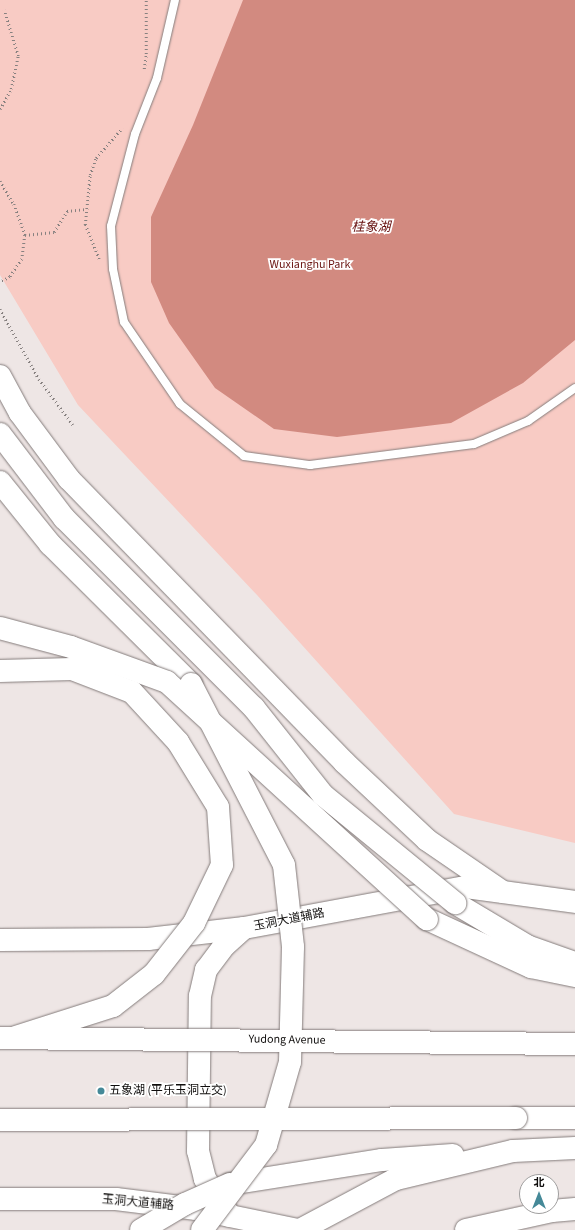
<!DOCTYPE html>
<meta charset="utf-8">
<style>
body{margin:0}
#map{position:relative;width:575px;height:1230px;overflow:hidden;background:#eee6e5;font-family:"Source Sans 3","Noto Sans SC",sans-serif}
div>[style]{position:absolute}
.green>*{inset:0;background:#f8cbc4}
.water>*{inset:0;background:#d28a80}
.path>*{height:2.5px;margin-top:-1.25px;transform-origin:0;background:repeating-linear-gradient(90deg,#878180 0 1px,transparent 0 4px)}
.roads{filter:drop-shadow(0 0 1px #847c7b) drop-shadow(0 0 1px #847c7b)}
.lane>*{height:8px;margin:-4px;padding:0 4px;transform-origin:4px;border-radius:4px;background:#fff}
.secondary>*{height:22px;margin:-11px;padding:0 11px;transform-origin:11px;border-radius:11px;background:#fff}
.primary>*{height:22px;margin:-11px;padding:0 11px;transform-origin:11px;border-radius:11px;background:#fff}
.bridges{filter:drop-shadow(0 0 1px #847c7b) drop-shadow(0 0 1px #847c7b)}
.primary-bridge>*{height:22px;margin:-11px;padding:0 11px;transform-origin:11px;border-radius:11px;background:#fff}
.dots>*{width:11px;height:11px;translate:-50% -50%;box-sizing:border-box;border:2px solid #fff;border-radius:50%}
span{translate:-50% -50%;white-space:nowrap;text-align:center;line-height:1.15;-webkit-text-stroke:3.5px #fff;paint-order:stroke}
.park-label{font-size:12px;color:#6c1613}
.street-label{font-size:12px;color:#0f0d0c}
.poi-label{font-size:12px;color:#0f0d0c}
.left{translate:0 -50%;text-align:left}
.water-label{font-size:13px;color:#660f0d;font-style:italic}
.north{position:absolute;left:519px;top:1174px;width:40px;height:40px;box-sizing:border-box;background:#fff;border:1px solid #9f9e9e;border-radius:50%;rotate:0deg;font-size:11px;font-weight:700;line-height:16px;text-align:center;color:#0f0d0c}
.north::after{content:'';display:block;margin:auto;width:14px;height:18px;background:#458998;clip-path:polygon(50% 0,100% 100%,50% 72%,0 100%)}
</style>
<div id="map">
<div class="green">
<i style="clip-path:polygon(0 0,575px 0,575px 843px,454px 814px,257px 595px,78px 405px,0 275px)"></i>
</div>
<div class="water">
<i style="clip-path:polygon(243px 0,575px 0,575px 340px,523px 383px,451px 423px,337px 437px,274px 429px,215px 388px,169px 323px,151px 282px,151px 217px,193px 125px)"></i>
</div>
<div class="path">
<i style="left:144px;top:69px;width:15px;rotate:-82deg"></i>
<i style="left:146px;top:54px;width:54px;rotate:-90deg"></i>
<i style="left:0;top:109px;width:23px;rotate:-61deg"></i>
<i style="left:11px;top:89px;width:34px;rotate:-78deg"></i>
<i style="left:18px;top:56px;width:48px;rotate:-106.9deg"></i>
<i style="left:0;top:181px;width:27px;rotate:59deg"></i>
<i style="left:14px;top:204px;width:33px;rotate:70deg"></i>
<i style="left:25px;top:235px;width:24px;rotate:97deg"></i>
<i style="left:22px;top:259px;width:22px;rotate:124deg"></i>
<i style="left:10px;top:277px;width:11px;rotate:153deg"></i>
<i style="left:25px;top:235px;width:29px;rotate:-6deg"></i>
<i style="left:54px;top:232px;width:25px;rotate:-58deg"></i>
<i style="left:67px;top:211px;width:18px;rotate:-6deg"></i>
<i style="left:99px;top:259px;width:37px;rotate:-112deg"></i>
<i style="left:85px;top:225px;width:50px;rotate:-84.3deg"></i>
<i style="left:90px;top:175px;width:18px;rotate:-71deg"></i>
<i style="left:96px;top:158px;width:40px;rotate:-49deg"></i>
<i style="left:0;top:309px;width:80px;rotate:60.9deg"></i>
<i style="left:39px;top:379px;width:57px;rotate:53.5deg"></i>
</div>
<div class="roads">
<div class="lane">
<i style="left:175px;top:0;width:80px;rotate:103deg"></i>
<i style="left:157px;top:78px;width:60px;rotate:111.4deg"></i>
<i style="left:135px;top:134px;width:95px;rotate:104.6deg"></i>
<i style="left:111px;top:226px;width:43px;rotate:87.3deg"></i>
<i style="left:113px;top:269px;width:54px;rotate:78.3deg"></i>
<i style="left:124px;top:322px;width:99px;rotate:55.7deg"></i>
<i style="left:180px;top:404px;width:82px;rotate:39.1deg"></i>
<i style="left:244px;top:456px;width:67px;rotate:7.8deg"></i>
<i style="left:310px;top:465px;width:165px;rotate:-7.3deg"></i>
<i style="left:474px;top:444px;width:59px;rotate:-23.1deg"></i>
<i style="left:528px;top:421px;width:57px;rotate:-35.1deg"></i>
</div>
<div class="secondary">
<i style="left:0;top:376px;width:42px;rotate:61.6deg"></i>
<i style="left:20px;top:413px;width:82px;rotate:53.4deg"></i>
<i style="left:69px;top:479px;width:395px;rotate:45.8deg"></i>
<i style="left:344px;top:762px;width:114px;rotate:43.2deg"></i>
<i style="left:427px;top:840px;width:92px;rotate:34.4deg"></i>
<i style="left:0;top:940px;width:148px;rotate:-0.4deg"></i>
<i style="left:148px;top:939px;width:97px;rotate:-6.5deg"></i>
<i style="left:244px;top:928px;width:226px;rotate:-10.5deg"></i>
<i style="left:466px;top:887px;width:110px;rotate:7.8deg"></i>
<i style="left:0;top:1199px;width:116px"></i>
<i style="left:116px;top:1199px;width:81px;rotate:7.1deg"></i>
<i style="left:196px;top:1209px;width:104px;rotate:11.6deg"></i>
<i style="left:230px;top:1216px;width:45px;rotate:-124deg"></i>
<i style="left:205px;top:1179px;width:29px;rotate:-104deg"></i>
<i style="left:198px;top:1151px;width:155px;rotate:-89.3deg"></i>
<i style="left:200px;top:996px;width:27px;rotate:-77deg"></i>
<i style="left:206px;top:970px;width:31px;rotate:-53deg"></i>
<i style="left:225px;top:945px;width:25px;rotate:-42deg"></i>
<i style="left:466px;top:1230px;width:88px;rotate:-12.5deg"></i>
<i style="left:552px;top:1211px;width:23px;rotate:-5deg"></i>
</div>
<div class="primary">
<i style="left:0;top:482px;width:80px;rotate:51.1deg"></i>
<i style="left:50px;top:544px;width:199px;rotate:44.8deg"></i>
<i style="left:455px;top:903px;width:84px;rotate:30.8deg"></i>
<i style="left:527px;top:946px;width:51px;rotate:19.5deg"></i>
<i style="left:427px;top:919px;width:115px;rotate:24.8deg"></i>
<i style="left:531px;top:967px;width:45px;rotate:11.6deg"></i>
<i style="left:516px;top:1118px;width:59px"></i>
<i style="left:230px;top:1184px;width:154px;rotate:-9deg"></i>
<i style="left:382px;top:1160px;width:71px;rotate:-4deg"></i>
<i style="left:300px;top:1230px;width:109px;rotate:-28deg"></i>
<i style="left:396px;top:1179px;width:120px;rotate:-13.5deg"></i>
<i style="left:513px;top:1151px;width:62px;rotate:-2.8deg"></i>
</div>
</div>
<div class="bridges">
<div class="primary-bridge">
<i style="left:0;top:434px;width:106px;rotate:52.7deg"></i>
<i style="left:64px;top:518px;width:269px;rotate:45deg"></i>
<i style="left:254px;top:708px;width:111px;rotate:51.6deg"></i>
<i style="left:323px;top:795px;width:171px;rotate:39.3deg"></i>
<i style="left:0;top:628px;width:73px;rotate:15deg"></i>
<i style="left:71px;top:647px;width:102px;rotate:20deg"></i>
<i style="left:167px;top:682px;width:352px;rotate:42.4deg"></i>
<i style="left:0;top:671px;width:72px;rotate:-1.6deg"></i>
<i style="left:72px;top:669px;width:64px;rotate:21deg"></i>
<i style="left:132px;top:692px;width:68px;rotate:47.4deg"></i>
<i style="left:178px;top:742px;width:76px;rotate:58.4deg"></i>
<i style="left:218px;top:807px;width:58px;rotate:86.1deg"></i>
<i style="left:222px;top:865px;width:64px;rotate:115.8deg"></i>
<i style="left:194px;top:923px;width:65px;rotate:128.1deg"></i>
<i style="left:154px;top:974px;width:52px;rotate:142deg"></i>
<i style="left:113px;top:1006px;width:102px;rotate:162.3deg"></i>
<i style="left:191px;top:684px;width:203px;rotate:62.8deg"></i>
<i style="left:284px;top:865px;width:82px;rotate:83.7deg"></i>
<i style="left:293px;top:947px;width:115px;rotate:91.5deg"></i>
<i style="left:290px;top:1062px;width:86px;rotate:106.1deg"></i>
<i style="left:266px;top:1145px;width:106px;rotate:127deg"></i>
<i style="left:0;top:1038px;width:575px;rotate:0.6deg"></i>
<i style="left:0;top:1120px;width:516px;rotate:-0.22deg"></i>
<i style="left:141px;top:1230px;width:51px;rotate:-30.6deg"></i>
<i style="left:185px;top:1204px;width:49px;rotate:-24deg"></i>
</div>
</div>
<div class="dots">
<i style="left:101px;top:1091px;background:#458998"></i>
</div>
<div class="park-label">
<span style="left:310px;top:265px">Wuxianghu Park</span>
</div>
<div class="street-label">
<span style="left:289px;top:920px;rotate:-11deg">玉洞大道辅路</span>
<span style="left:287px;top:1040px;rotate:1deg">Yudong Avenue</span>
<span style="left:138px;top:1203px;rotate:5deg">玉洞大道辅路</span>
</div>
<div class="poi-label">
<span class="left" style="left:109px;top:1091px">五象湖 (平乐玉洞立交)</span>
</div>
<div class="water-label">
<span style="left:371px;top:227px">桂象湖</span>
</div>
<div class="north">北</div>
</div>
